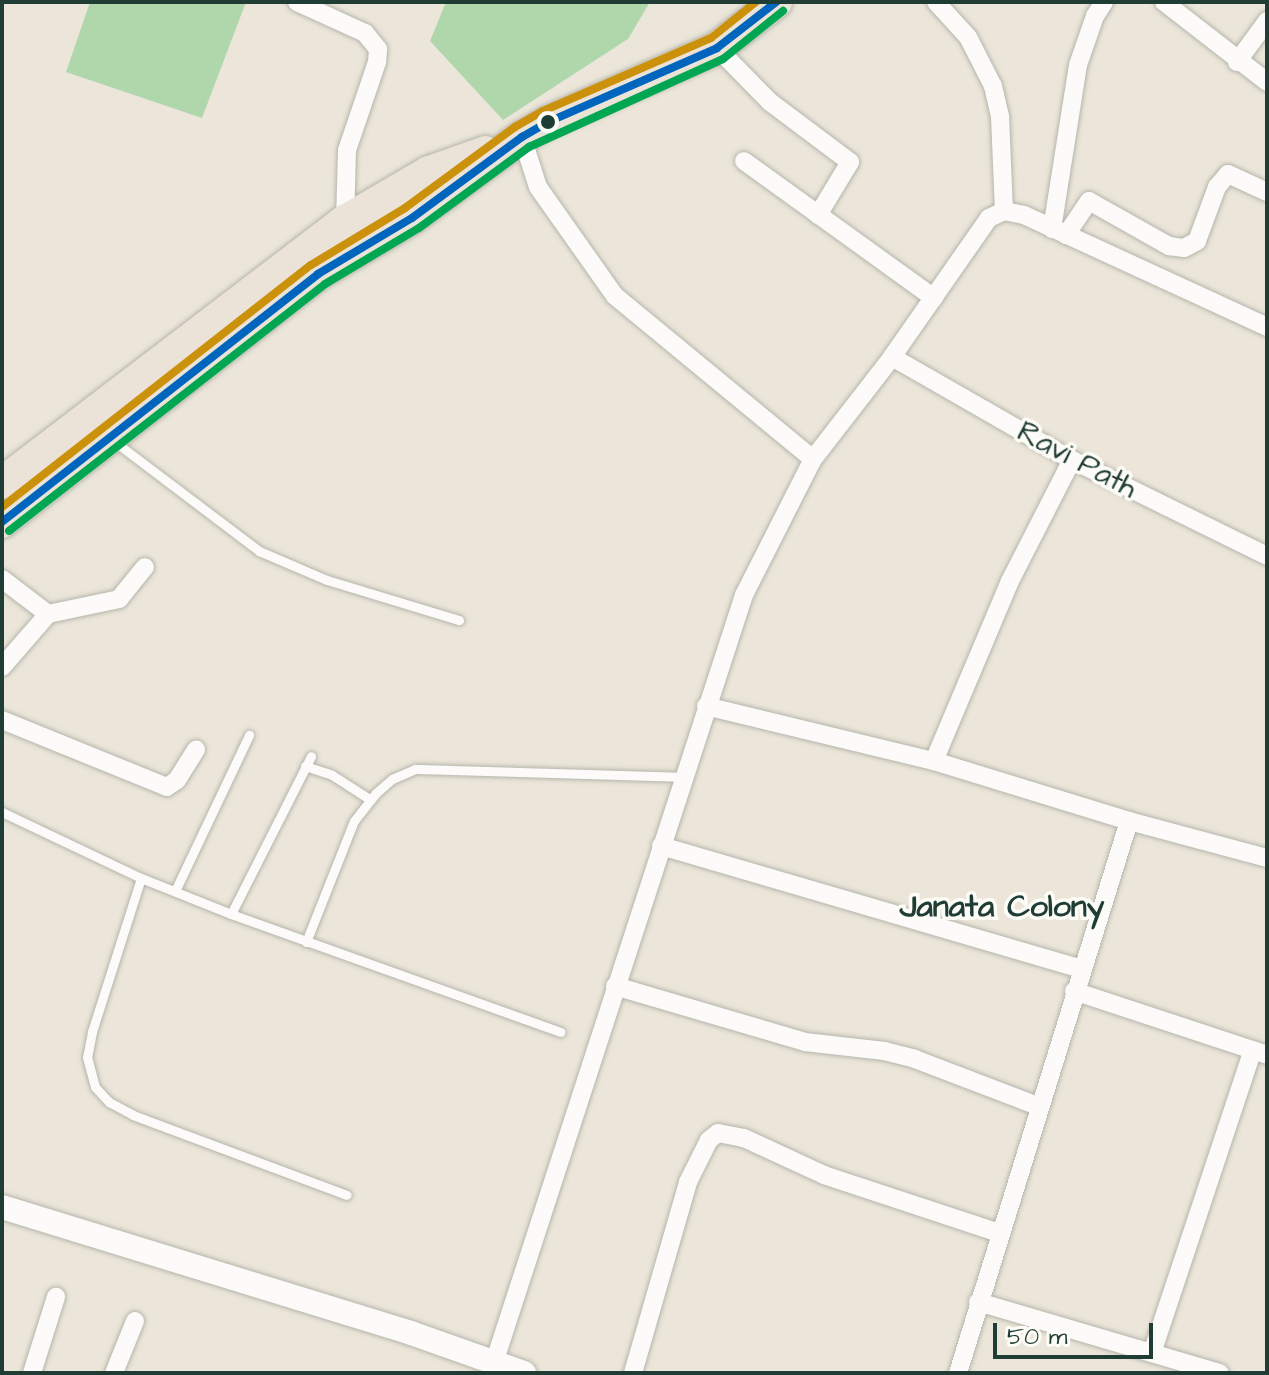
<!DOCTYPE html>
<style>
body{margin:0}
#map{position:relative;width:1269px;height:1375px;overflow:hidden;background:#ebe6d9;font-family:"Architects Daughter",sans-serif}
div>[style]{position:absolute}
.green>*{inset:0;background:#b0d7ac}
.roads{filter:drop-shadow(0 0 2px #b6b5ac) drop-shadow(0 0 2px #b6b5ac)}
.service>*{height:9px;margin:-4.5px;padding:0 4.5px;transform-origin:4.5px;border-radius:4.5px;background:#fcfbf9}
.minor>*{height:18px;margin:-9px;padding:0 9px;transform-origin:9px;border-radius:9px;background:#fcfbf9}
.tertiary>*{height:24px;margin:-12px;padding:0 12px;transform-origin:12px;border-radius:12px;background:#fcfbf9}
.trunk>*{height:32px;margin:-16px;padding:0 16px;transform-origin:16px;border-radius:16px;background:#ebe3d7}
.bus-1>*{height:8px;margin:-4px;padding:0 4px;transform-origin:4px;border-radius:4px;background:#0065bd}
.bus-2>*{height:8px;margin:-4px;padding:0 4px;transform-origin:4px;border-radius:4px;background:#00a651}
.bus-3>*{height:8px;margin:-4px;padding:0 4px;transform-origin:4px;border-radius:4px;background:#cc910a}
.dots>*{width:22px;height:22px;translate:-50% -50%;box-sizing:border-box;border:4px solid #fdfcf7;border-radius:50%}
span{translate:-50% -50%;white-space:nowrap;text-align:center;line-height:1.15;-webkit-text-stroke:7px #fdfcf7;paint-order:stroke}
.street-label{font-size:30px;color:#1f3d34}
.neighbourhood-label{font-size:32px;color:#1f3d34;font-weight:700}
.frame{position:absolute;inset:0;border:4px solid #1f3d34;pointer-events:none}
.scale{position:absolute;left:993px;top:1323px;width:160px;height:36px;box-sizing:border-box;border:4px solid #1f3d34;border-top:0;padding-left:10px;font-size:24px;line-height:28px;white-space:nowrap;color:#1f3d34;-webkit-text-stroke:6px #fdfcf7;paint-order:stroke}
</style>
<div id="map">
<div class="green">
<i style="clip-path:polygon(90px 2px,246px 2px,202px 118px,66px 72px)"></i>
<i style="clip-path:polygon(446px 2px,650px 2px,628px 39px,503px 120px,430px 41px)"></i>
</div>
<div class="roads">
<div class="service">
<i style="left:115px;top:442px;width:181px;rotate:37.1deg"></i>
<i style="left:259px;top:551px;width:74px;rotate:23.1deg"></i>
<i style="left:327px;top:580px;width:138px;rotate:16.9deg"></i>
<i style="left:305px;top:766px;width:28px;rotate:18deg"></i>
<i style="left:332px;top:775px;width:46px;rotate:32.7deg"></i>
<i style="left:2px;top:812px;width:154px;rotate:25.4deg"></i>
<i style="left:141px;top:878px;width:97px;rotate:21.8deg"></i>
<i style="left:231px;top:914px;width:350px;rotate:19.7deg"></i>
<i style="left:141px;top:878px;width:162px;rotate:107.7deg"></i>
<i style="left:92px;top:1032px;width:25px;rotate:101deg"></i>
<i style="left:87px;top:1057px;width:31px;rotate:75deg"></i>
<i style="left:95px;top:1087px;width:21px;rotate:47deg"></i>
<i style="left:109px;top:1102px;width:27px;rotate:28deg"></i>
<i style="left:133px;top:1115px;width:228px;rotate:20.5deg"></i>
<i style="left:175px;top:891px;width:173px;rotate:-64.6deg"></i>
<i style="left:231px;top:914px;width:177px;rotate:-63.1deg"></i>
<i style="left:306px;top:942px;width:130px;rotate:-68.4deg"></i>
<i style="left:354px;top:821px;width:36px;rotate:-52deg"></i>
<i style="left:376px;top:793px;width:21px;rotate:-41deg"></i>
<i style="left:392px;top:779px;width:25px;rotate:-23deg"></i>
<i style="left:415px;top:769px;width:268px;rotate:1.7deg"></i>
</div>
<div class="minor">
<i style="left:297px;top:2px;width:75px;rotate:24.5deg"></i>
<i style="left:365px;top:33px;width:21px;rotate:51deg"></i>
<i style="left:378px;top:49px;width:13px;rotate:94deg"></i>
<i style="left:377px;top:62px;width:93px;rotate:108.8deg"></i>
<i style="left:347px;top:150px;width:71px;rotate:91.6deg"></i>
<i style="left:936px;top:2px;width:47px;rotate:47.6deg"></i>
<i style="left:968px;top:37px;width:55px;rotate:63deg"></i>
<i style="left:993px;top:86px;width:31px;rotate:77deg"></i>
<i style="left:1000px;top:116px;width:95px;rotate:87.6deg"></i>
<i style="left:1164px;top:2px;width:130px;rotate:37.8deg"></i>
<i style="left:717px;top:48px;width:76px;rotate:45.5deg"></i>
<i style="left:770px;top:102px;width:100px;rotate:36.9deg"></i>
<i style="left:850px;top:162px;width:62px;rotate:121.1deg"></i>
<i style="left:1237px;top:62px;width:51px;rotate:-53.8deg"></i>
<i style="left:522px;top:137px;width:52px;rotate:72.3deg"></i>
<i style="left:538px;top:187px;width:133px;rotate:54.8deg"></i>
<i style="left:615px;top:296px;width:256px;rotate:39.5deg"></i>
<i style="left:744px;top:161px;width:234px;rotate:35.8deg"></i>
<i style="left:1052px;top:229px;width:166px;rotate:-81deg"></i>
<i style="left:1078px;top:65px;width:52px;rotate:-70.9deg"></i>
<i style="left:1095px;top:16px;width:17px;rotate:-57deg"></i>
<i style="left:1066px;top:235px;width:41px;rotate:-55.9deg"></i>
<i style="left:1089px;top:201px;width:92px;rotate:29.4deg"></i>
<i style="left:1169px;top:246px;width:15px;rotate:8deg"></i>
<i style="left:1184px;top:248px;width:15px;rotate:-28deg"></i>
<i style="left:1197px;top:241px;width:58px;rotate:-69.7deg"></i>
<i style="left:1217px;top:187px;width:17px;rotate:-50deg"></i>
<i style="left:1228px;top:174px;width:43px;rotate:24.8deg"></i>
<i style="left:892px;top:357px;width:207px;rotate:29.8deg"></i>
<i style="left:1072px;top:460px;width:217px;rotate:26.2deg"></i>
<i style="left:2px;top:579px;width:58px;rotate:37.3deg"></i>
<i style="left:2px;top:667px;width:70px;rotate:-49deg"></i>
<i style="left:48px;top:614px;width:73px;rotate:-11.9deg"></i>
<i style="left:119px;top:599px;width:41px;rotate:-50.9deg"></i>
<i style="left:706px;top:706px;width:235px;rotate:13.6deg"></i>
<i style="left:934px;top:761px;width:204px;rotate:17.1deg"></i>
<i style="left:1129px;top:821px;width:143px;rotate:15deg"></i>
<i style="left:2px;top:720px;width:178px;rotate:22.1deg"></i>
<i style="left:167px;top:787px;width:12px;rotate:-35deg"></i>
<i style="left:177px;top:780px;width:36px;rotate:-58deg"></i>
<i style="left:934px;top:761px;width:195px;rotate:-67.1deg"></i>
<i style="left:1010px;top:581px;width:136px;rotate:-62.9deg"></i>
<i style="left:661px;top:846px;width:439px;rotate:16.3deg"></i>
<i style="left:615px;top:986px;width:198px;rotate:16.4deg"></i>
<i style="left:805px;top:1042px;width:80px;rotate:6.5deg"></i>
<i style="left:884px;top:1051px;width:32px;rotate:14deg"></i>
<i style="left:915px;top:1059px;width:132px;rotate:20.9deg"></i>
<i style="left:1074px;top:991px;width:203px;rotate:18.3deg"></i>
<i style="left:978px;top:1302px;width:252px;rotate:16.4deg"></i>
<i style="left:1152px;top:1353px;width:319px;rotate:-71.6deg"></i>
<i style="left:494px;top:1363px;width:808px;rotate:-71.97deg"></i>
<i style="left:744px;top:595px;width:153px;rotate:-63.1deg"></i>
<i style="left:813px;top:459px;width:129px;rotate:-52.2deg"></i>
<i style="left:892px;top:357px;width:169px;rotate:-55.1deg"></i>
<i style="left:989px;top:218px;width:17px;rotate:-25deg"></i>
<i style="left:1004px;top:211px;width:20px;rotate:11deg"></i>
<i style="left:1024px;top:215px;width:268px;rotate:24.7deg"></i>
<i style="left:32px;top:1373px;width:80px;rotate:-72.5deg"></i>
<i style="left:114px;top:1373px;width:56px;rotate:-68deg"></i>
<i style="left:633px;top:1373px;width:199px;rotate:-73.9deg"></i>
<i style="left:688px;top:1182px;width:47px;rotate:-63.4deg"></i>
<i style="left:709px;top:1140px;width:11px;rotate:-38deg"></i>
<i style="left:718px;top:1133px;width:26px;rotate:11deg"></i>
<i style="left:744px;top:1138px;width:88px;rotate:24.8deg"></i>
<i style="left:824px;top:1175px;width:184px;rotate:18.3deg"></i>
<i style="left:958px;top:1373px;width:578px;rotate:-72.79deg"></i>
</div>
<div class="tertiary">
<i style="left:2px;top:1207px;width:428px;rotate:17.1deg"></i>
<i style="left:411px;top:1333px;width:120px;rotate:19.5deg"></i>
</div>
<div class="trunk">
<i style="left:2px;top:483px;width:432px;rotate:-37.4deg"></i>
<i style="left:345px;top:221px;width:97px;rotate:-30.3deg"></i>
<i style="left:429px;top:172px;width:60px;rotate:-19.3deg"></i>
<i style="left:2px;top:522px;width:402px;rotate:-38.1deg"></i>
<i style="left:318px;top:274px;width:109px;rotate:-30.8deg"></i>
<i style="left:412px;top:218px;width:137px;rotate:-36.4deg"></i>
<i style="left:522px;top:137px;width:30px;rotate:-30deg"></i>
<i style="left:548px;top:122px;width:184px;rotate:-23.6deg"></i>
<i style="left:717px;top:48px;width:75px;rotate:-37.9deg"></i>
</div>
</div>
<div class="bus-1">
<i style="left:2px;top:522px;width:402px;rotate:-38.1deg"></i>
<i style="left:318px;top:274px;width:109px;rotate:-30.8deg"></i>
<i style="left:412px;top:218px;width:137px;rotate:-36.4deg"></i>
<i style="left:522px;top:137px;width:30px;rotate:-30deg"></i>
<i style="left:548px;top:122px;width:184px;rotate:-23.6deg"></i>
<i style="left:717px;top:48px;width:75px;rotate:-37.9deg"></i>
</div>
<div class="bus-2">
<i style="left:9px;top:531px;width:401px;rotate:-38deg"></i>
<i style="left:325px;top:284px;width:109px;rotate:-30.8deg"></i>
<i style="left:419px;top:228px;width:137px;rotate:-36.4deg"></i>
<i style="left:529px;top:147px;width:213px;rotate:-24.4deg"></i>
<i style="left:723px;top:59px;width:77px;rotate:-38.7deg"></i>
</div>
<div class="bus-3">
<i style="left:2px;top:507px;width:392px;rotate:-38.1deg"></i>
<i style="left:311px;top:265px;width:110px;rotate:-31.2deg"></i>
<i style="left:405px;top:208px;width:137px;rotate:-36.4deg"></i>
<i style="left:515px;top:127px;width:32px;rotate:-30deg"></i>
<i style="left:543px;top:111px;width:183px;rotate:-23.5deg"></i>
<i style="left:711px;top:38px;width:58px;rotate:-38.7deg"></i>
</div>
<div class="dots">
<i style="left:548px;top:122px;background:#1f3d34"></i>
</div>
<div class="street-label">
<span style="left:1077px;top:460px;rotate:28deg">Ravi Path</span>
</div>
<div class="neighbourhood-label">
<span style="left:1002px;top:907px">Janata Colony</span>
</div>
<div class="frame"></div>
<div class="scale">50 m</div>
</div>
